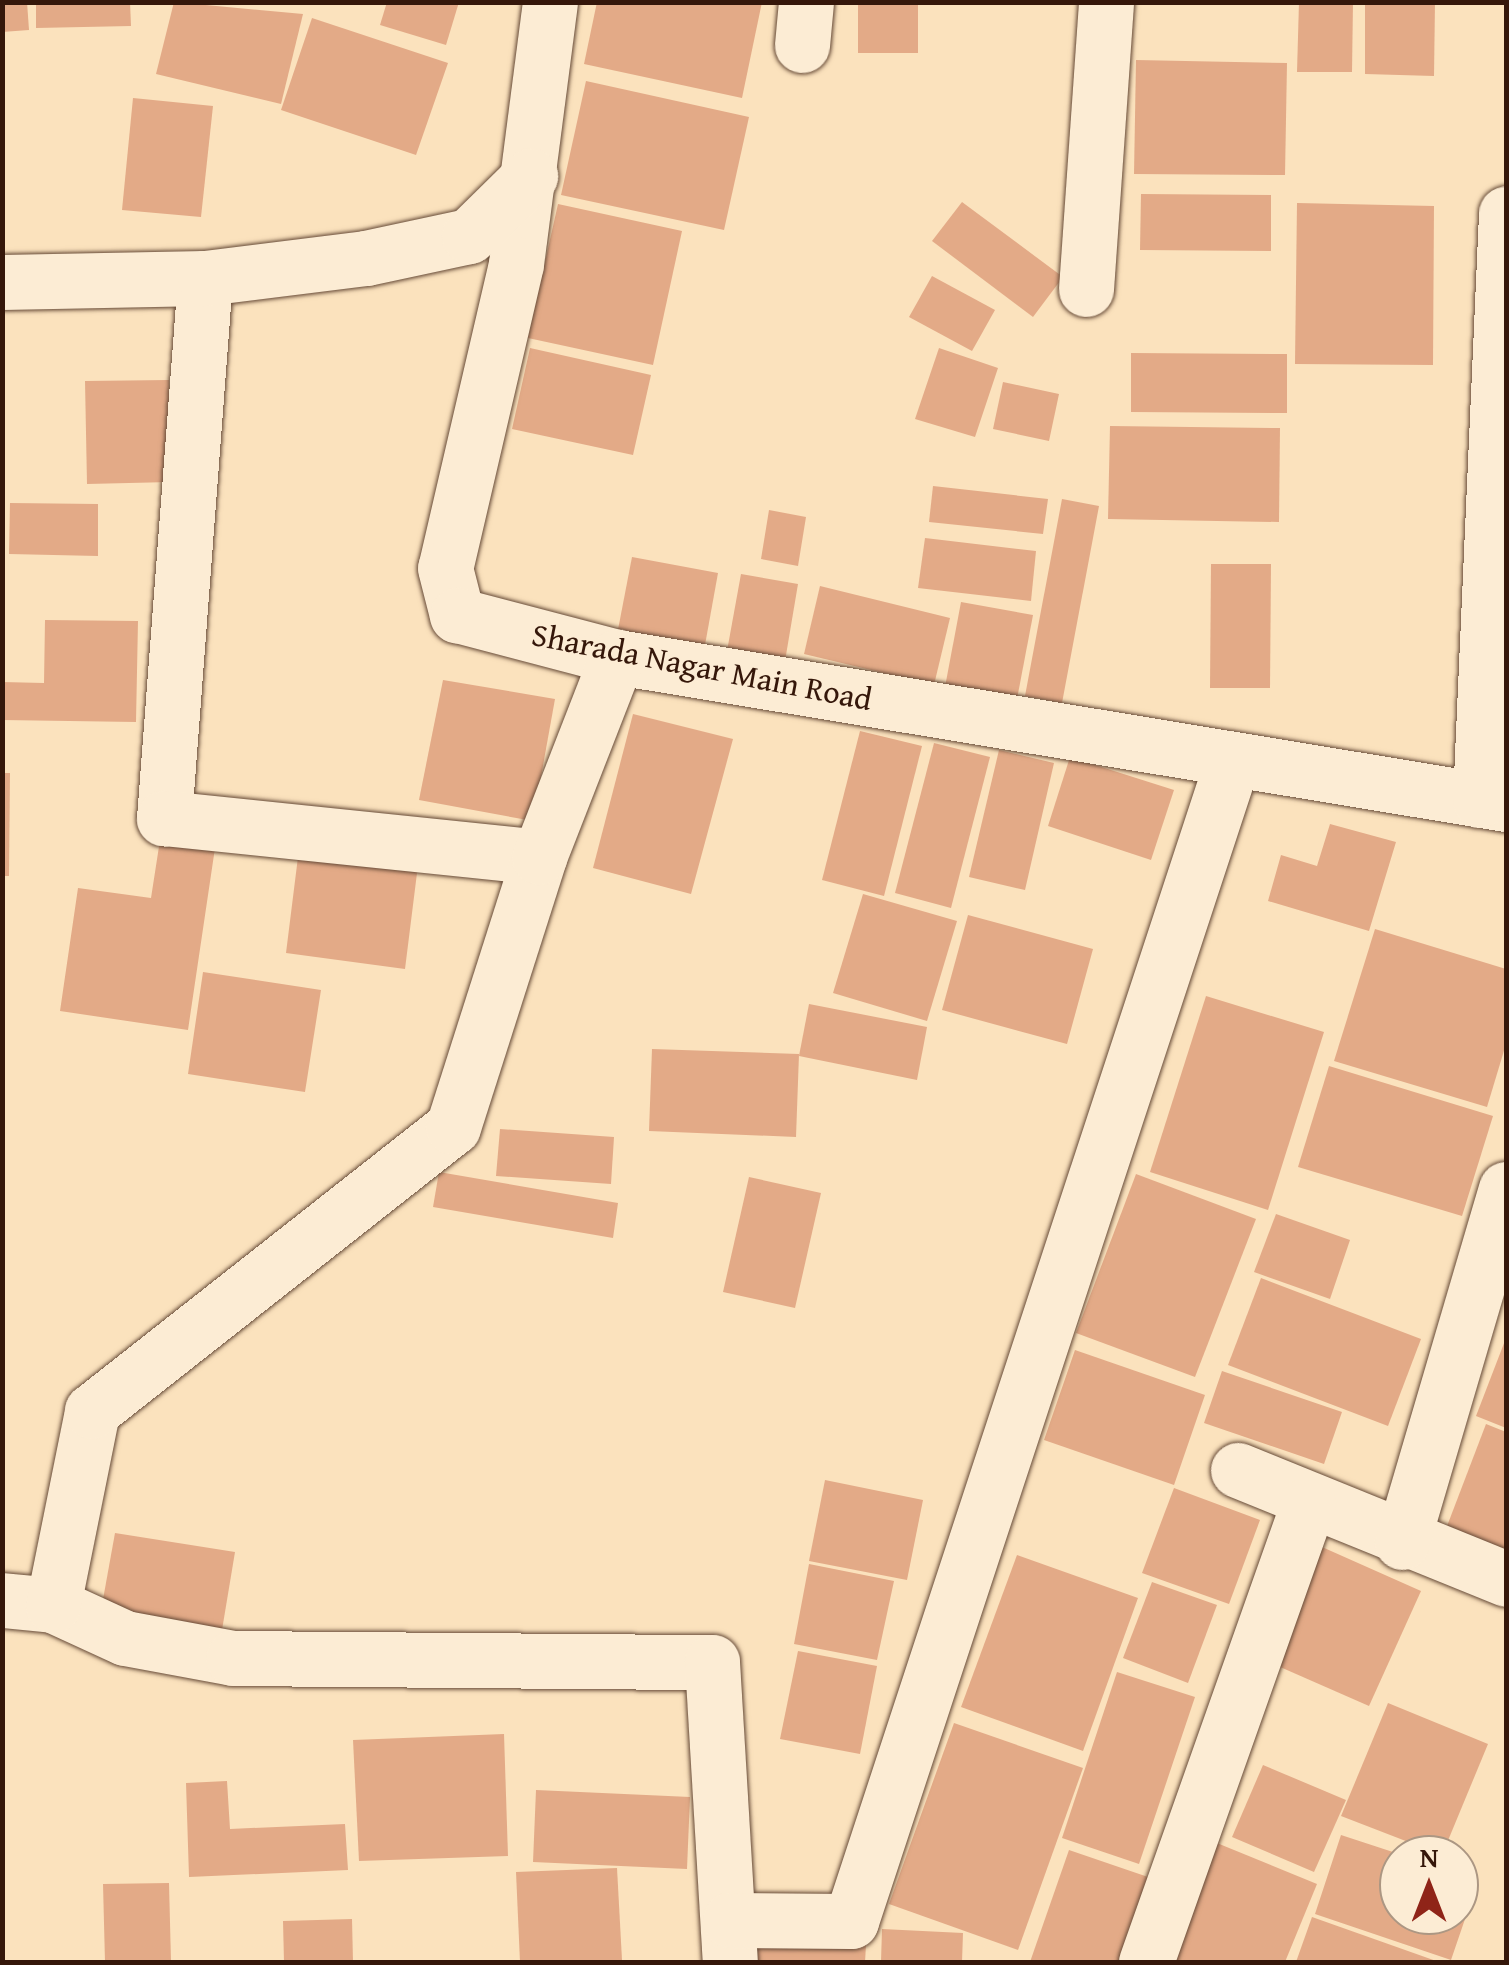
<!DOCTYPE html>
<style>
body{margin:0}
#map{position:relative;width:1509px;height:1965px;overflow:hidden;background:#fbe2bd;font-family:"Gentium Book Plus",serif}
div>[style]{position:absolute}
.building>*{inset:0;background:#e3aa87}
.roads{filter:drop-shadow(0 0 2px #664a37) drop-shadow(0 0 2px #664a37)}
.minor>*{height:55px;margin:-27.5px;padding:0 27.5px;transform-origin:27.5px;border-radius:27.5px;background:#fcecd4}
span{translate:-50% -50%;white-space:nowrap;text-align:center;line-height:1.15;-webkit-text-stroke:8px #fcecd4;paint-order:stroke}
.street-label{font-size:32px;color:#35170a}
.frame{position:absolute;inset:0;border:5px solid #35170a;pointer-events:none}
.north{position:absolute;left:1379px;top:1835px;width:100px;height:100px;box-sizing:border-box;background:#fcecd4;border:2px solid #ac9783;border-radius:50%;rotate:0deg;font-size:28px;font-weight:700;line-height:40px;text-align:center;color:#35170a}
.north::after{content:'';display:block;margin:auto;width:35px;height:45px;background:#8f2418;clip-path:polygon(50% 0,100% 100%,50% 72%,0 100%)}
</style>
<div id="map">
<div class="building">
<i style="clip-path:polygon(2px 2px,27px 2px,29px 30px,2px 32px)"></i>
<i style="clip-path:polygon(36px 2px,130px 2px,131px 26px,36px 28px)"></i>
<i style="clip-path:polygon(174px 2px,303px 14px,281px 104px,156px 74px)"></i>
<i style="clip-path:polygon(387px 2px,459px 2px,446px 45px,380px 25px)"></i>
<i style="clip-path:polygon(597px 2px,762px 2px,742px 98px,584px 64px)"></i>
<i style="clip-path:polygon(858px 2px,918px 2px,918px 53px,858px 53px)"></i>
<i style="clip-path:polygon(1299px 2px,1353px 2px,1352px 72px,1297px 72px)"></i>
<i style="clip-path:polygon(1365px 2px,1435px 2px,1434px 76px,1365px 74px)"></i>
<i style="clip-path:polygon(312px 18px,448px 63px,416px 155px,281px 110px)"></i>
<i style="clip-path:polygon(1136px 60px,1287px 63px,1285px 175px,1134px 174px)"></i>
<i style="clip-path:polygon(586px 81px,749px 117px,724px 230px,561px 195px)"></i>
<i style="clip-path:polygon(133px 98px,213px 106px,201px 217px,122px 210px)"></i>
<i style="clip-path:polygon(1141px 194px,1271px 195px,1271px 251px,1140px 250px)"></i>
<i style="clip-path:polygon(962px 202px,1063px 277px,1033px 317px,932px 241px)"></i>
<i style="clip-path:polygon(1297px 203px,1434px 206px,1433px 365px,1295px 364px)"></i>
<i style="clip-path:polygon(558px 204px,682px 231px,653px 365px,528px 338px)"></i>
<i style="clip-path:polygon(932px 276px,995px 310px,972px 351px,909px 317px)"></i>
<i style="clip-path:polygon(530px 348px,651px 375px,633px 455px,512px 429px)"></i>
<i style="clip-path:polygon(939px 348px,998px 368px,975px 437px,915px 419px)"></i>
<i style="clip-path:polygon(1131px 353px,1287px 354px,1287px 413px,1131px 412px)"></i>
<i style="clip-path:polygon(169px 380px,171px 482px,87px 484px,85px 381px)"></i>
<i style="clip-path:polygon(1003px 382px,1059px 394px,1049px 441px,993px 429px)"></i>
<i style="clip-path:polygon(1110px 426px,1280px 428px,1279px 522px,1108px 519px)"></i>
<i style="clip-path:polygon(933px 486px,1048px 499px,1043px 534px,929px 522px)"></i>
<i style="clip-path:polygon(1062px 499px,1099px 506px,1062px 703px,1025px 696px)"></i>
<i style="clip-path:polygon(10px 503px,98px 504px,98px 556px,9px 554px)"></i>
<i style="clip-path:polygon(769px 510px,806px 517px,798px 566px,761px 559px)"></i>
<i style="clip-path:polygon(925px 538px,1036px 551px,1031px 601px,918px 588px)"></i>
<i style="clip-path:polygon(632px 557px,718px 573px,703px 656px,616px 640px)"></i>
<i style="clip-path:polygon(1211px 564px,1271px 564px,1270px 688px,1210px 688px)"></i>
<i style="clip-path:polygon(741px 574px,798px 584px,785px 661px,727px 651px)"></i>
<i style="clip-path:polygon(820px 586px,950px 618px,934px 685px,804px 654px)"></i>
<i style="clip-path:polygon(961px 602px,1033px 615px,1017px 699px,945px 687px)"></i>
<i style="clip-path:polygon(45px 620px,138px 621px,136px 722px,2px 720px,2px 682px,44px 683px)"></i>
<i style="clip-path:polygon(443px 680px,555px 699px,533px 821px,419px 800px)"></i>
<i style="clip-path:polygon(633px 714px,733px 739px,691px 894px,593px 868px)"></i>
<i style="clip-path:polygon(860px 731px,922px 746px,884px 896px,822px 880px)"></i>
<i style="clip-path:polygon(934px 743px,990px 757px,951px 908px,895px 893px)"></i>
<i style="clip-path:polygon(999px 750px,1054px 763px,1025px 890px,969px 877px)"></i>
<i style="clip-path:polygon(1070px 757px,1174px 790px,1151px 860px,1048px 826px)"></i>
<i style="clip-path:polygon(2px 773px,10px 773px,9px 876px,2px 876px)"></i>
<i style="clip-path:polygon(1330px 824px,1396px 842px,1369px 931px,1268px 901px,1281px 855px,1317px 866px)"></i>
<i style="clip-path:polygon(160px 840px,215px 848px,188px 1030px,60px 1011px,78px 888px,151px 898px)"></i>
<i style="clip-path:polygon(299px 849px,418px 865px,405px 969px,286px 953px)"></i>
<i style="clip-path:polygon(863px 894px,957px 921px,927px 1021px,833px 993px)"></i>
<i style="clip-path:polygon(968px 915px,1093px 949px,1067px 1044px,942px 1010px)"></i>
<i style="clip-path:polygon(1375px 929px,1506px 969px,1506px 1044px,1487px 1107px,1334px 1061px)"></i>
<i style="clip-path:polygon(203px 972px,321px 990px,305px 1092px,188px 1074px)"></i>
<i style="clip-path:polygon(1206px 996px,1324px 1032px,1268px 1210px,1150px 1172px)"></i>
<i style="clip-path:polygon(809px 1004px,927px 1027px,917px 1080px,799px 1056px)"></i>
<i style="clip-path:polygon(652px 1049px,799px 1054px,796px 1137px,649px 1131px)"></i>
<i style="clip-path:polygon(1329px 1066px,1493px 1116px,1462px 1216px,1298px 1167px)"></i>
<i style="clip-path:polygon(500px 1129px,614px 1137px,611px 1184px,496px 1176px)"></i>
<i style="clip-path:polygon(439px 1172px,618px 1203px,613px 1238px,433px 1207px)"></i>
<i style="clip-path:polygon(1136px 1174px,1256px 1219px,1195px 1377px,1076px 1333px)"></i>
<i style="clip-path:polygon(749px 1177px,821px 1193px,795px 1308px,723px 1292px)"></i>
<i style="clip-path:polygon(1276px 1214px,1350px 1240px,1330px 1299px,1254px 1272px)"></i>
<i style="clip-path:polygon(1261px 1278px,1421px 1339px,1388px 1426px,1228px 1365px)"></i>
<i style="clip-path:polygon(1506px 1338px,1506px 1428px,1476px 1416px)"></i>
<i style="clip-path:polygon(1075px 1350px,1205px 1395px,1174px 1485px,1044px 1440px)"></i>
<i style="clip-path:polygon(1222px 1371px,1342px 1412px,1324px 1464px,1204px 1423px)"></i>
<i style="clip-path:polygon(1486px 1424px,1506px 1432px,1506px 1557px,1444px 1534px)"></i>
<i style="clip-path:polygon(825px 1480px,923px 1500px,907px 1580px,809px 1561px)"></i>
<i style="clip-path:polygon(1174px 1488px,1260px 1520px,1229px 1604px,1142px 1573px)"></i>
<i style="clip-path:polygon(115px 1533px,235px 1552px,221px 1636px,100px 1616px)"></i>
<i style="clip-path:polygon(1322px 1547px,1421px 1591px,1369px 1706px,1271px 1663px)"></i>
<i style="clip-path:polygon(1017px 1555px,1138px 1598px,1083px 1751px,961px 1707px)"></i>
<i style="clip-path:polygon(809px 1564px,894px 1581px,877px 1660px,794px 1644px)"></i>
<i style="clip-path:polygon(1152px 1582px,1217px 1605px,1188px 1683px,1123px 1658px)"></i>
<i style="clip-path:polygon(798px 1651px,877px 1666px,860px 1754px,780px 1739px)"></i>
<i style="clip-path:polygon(1117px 1672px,1195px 1697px,1139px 1864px,1062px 1838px)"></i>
<i style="clip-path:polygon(1388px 1703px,1488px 1744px,1442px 1855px,1341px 1816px)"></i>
<i style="clip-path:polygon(954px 1723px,1083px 1768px,1018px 1950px,889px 1904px)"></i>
<i style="clip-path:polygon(504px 1734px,508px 1856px,359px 1861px,353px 1740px)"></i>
<i style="clip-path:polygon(1263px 1765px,1346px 1800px,1314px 1872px,1232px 1837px)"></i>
<i style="clip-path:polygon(227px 1781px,230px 1829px,345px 1824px,348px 1870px,189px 1877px,186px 1783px)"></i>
<i style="clip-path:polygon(536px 1790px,690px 1797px,687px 1869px,533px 1862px)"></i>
<i style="clip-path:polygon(1341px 1835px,1399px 1854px,1399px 1915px,1459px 1915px,1459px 1874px,1478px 1881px,1451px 1960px,1315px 1914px)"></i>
<i style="clip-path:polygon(1212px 1841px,1317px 1884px,1285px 1962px,1164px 1962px)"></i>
<i style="clip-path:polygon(1069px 1850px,1148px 1877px,1118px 1962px,1030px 1962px)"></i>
<i style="clip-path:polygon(617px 1868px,622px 1960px,520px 1962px,516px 1872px)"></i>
<i style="clip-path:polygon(169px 1883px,171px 1962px,105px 1962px,103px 1884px)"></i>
<i style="clip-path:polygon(1312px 1917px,1439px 1962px,1296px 1962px)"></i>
<i style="clip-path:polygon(352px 1919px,353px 1962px,284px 1962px,283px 1921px)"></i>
<i style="clip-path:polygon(882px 1929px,963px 1933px,962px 1962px,881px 1962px)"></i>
<i style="clip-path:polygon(758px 1943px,866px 1945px,865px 1962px,758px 1962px)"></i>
</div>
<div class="roads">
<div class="minor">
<i style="left:550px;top:2px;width:264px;rotate:97.4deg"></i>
<i style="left:516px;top:264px;width:312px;rotate:103.1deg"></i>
<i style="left:445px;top:568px;width:49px;rotate:75.7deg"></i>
<i style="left:457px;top:615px;width:165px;rotate:14.7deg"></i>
<i style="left:617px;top:657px;width:901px;rotate:9.39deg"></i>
<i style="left:802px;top:45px;width:43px;rotate:-84.7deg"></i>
<i style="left:205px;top:278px;width:542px;rotate:94.34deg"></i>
<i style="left:164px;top:818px;width:377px;rotate:5.9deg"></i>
<i style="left:2px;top:282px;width:203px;rotate:-1.1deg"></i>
<i style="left:205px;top:278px;width:162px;rotate:-7.1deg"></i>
<i style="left:366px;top:258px;width:105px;rotate:-12.1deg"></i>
<i style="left:469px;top:236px;width:86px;rotate:-44.5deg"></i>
<i style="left:1086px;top:289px;width:288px;rotate:-86deg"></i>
<i style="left:1480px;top:800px;width:587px;rotate:-87.46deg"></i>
<i style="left:1238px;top:1470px;width:289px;rotate:22.1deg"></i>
<i style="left:1402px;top:1542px;width:368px;rotate:-73.6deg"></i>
<i style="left:2px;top:1600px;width:51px;rotate:5.6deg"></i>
<i style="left:53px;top:1605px;width:79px;rotate:24.6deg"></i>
<i style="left:125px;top:1638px;width:110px;rotate:10.5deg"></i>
<i style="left:233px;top:1658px;width:479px;rotate:0.5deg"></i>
<i style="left:712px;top:1662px;width:301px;rotate:86.6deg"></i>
<i style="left:53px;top:1605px;width:198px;rotate:-78.6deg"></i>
<i style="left:92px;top:1411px;width:459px;rotate:-38.2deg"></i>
<i style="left:453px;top:1127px;width:283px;rotate:-72.3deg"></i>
<i style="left:539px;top:857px;width:215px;rotate:-68.7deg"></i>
<i style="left:730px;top:1920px;width:121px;rotate:0.5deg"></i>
<i style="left:851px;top:1921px;width:1223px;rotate:-71.8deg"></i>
<i style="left:1146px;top:1962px;width:486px;rotate:-70.5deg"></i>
</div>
</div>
<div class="street-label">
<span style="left:702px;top:667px;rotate:11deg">Sharada Nagar Main Road</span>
</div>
<div class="frame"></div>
<div class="north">N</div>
</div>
